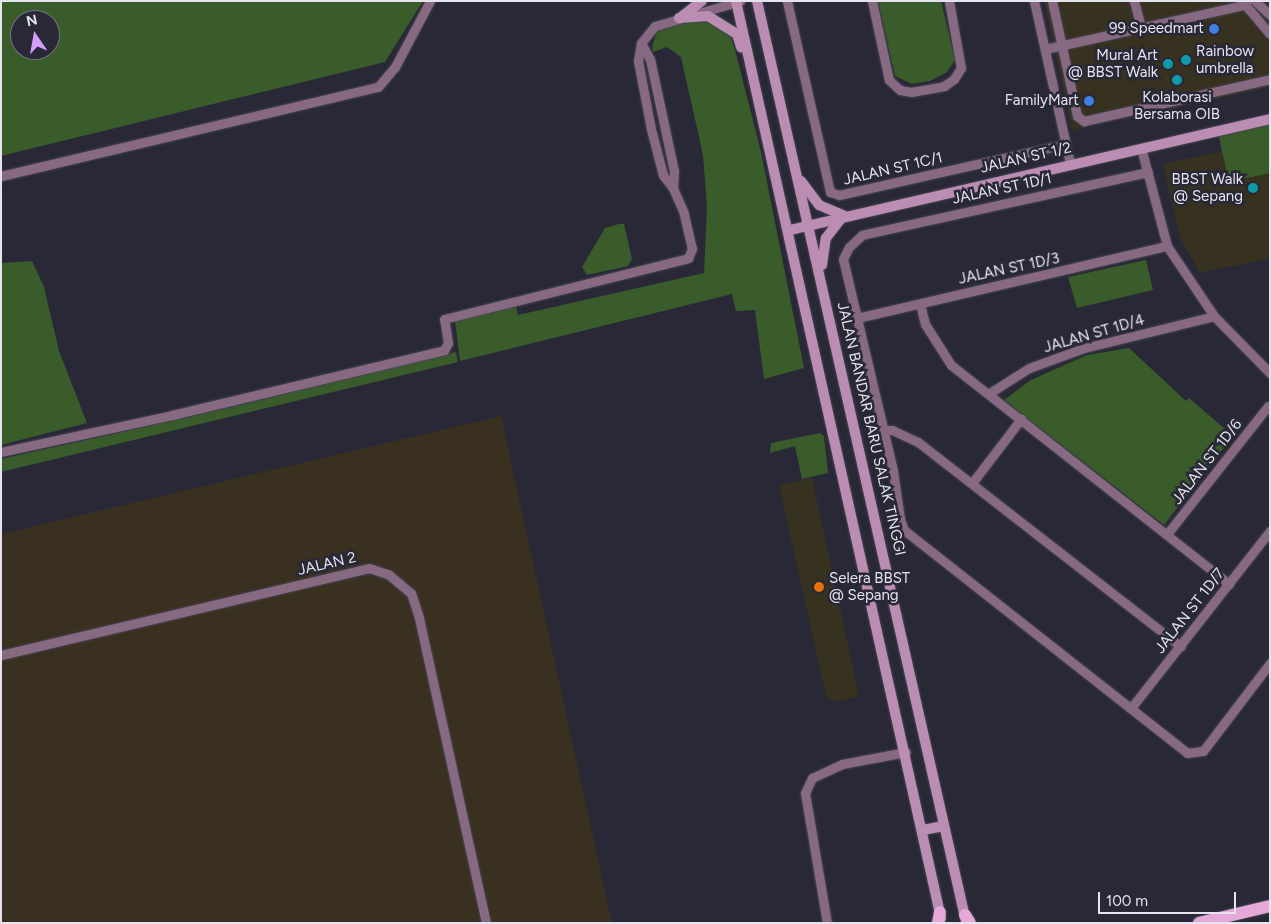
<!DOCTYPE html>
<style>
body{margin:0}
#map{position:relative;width:1271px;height:924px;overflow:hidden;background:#292837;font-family:Figtree,sans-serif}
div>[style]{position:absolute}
.commercial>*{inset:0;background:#373120}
.industrial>*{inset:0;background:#3a3020}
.green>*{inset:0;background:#395c2a}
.roads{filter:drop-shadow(0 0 1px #474654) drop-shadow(0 0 1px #474654)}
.street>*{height:9px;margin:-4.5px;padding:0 4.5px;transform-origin:4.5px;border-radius:4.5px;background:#876a81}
.secondary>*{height:10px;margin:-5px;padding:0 5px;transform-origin:5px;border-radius:5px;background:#bc8db2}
.primary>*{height:12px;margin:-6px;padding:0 6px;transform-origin:6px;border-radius:6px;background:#e5a8d9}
.dots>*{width:14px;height:14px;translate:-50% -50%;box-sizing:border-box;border:2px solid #292837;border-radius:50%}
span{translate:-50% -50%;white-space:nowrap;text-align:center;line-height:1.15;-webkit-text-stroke:5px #292837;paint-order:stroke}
.poi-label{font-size:15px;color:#e4e3ee}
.right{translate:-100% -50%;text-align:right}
.left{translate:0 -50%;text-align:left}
.street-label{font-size:15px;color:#e4e3ee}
.frame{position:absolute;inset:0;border:2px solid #e4e3ee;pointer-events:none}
.north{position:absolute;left:10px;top:10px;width:50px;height:50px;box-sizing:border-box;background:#292837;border:1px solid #747380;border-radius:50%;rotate:348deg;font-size:14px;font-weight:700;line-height:20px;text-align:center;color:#e4e3ee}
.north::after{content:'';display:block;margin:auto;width:18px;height:22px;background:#d49cfb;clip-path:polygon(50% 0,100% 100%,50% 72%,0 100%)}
.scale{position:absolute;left:1098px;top:892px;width:138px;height:22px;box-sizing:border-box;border:2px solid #e4e3ee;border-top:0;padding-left:6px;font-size:15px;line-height:18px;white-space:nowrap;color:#e4e3ee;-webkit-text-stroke:4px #292837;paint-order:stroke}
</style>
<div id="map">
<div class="commercial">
<i style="clip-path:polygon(1044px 1px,1270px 1px,1270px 87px,1072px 130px)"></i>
<i style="clip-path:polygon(1270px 141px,1270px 258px,1200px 273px,1180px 238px,1163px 164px)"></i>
<i style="clip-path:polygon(812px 478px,859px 696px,837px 702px,826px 696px,779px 485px)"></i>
</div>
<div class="industrial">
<i style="clip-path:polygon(501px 416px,612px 923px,1px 923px,1px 534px)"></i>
</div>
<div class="green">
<i style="clip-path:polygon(evenodd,1px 1px,423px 1px,385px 62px,1px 156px,1px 1px,20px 20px,50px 20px,50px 50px,20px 50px,20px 20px)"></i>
<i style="clip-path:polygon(878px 1px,941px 1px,955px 60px,947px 72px,930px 81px,912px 84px,895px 76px)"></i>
<i style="clip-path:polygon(698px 20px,712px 21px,729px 32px,734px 46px,761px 152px,804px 368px,764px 379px,755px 310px,736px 311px,732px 294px,460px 361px,455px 321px,516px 306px,518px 315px,704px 273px,707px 207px,703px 155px,681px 57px,667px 47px,653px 52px,652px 47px,656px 34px,661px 29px)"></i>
<i style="clip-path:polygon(1270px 121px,1270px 173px,1229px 182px,1218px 133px)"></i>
<i style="clip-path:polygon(619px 224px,624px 224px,632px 259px,628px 266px,587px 275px,582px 267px,605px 228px)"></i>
<i style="clip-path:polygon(1146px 260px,1153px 290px,1077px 308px,1068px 277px)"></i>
<i style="clip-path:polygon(32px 261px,44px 287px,59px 351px,87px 423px,1px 445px,1px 263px)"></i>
<i style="clip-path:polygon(1129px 348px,1186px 401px,1189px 398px,1233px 436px,1164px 525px,1004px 400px,1031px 380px,1087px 355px)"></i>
<i style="clip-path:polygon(456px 352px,458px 362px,1px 472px,1px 459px,215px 411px)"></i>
<i style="clip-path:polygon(820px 433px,824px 436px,828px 473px,802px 479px,795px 446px,770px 453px,771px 443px)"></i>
</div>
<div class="roads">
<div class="street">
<i style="left:787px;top:1px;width:196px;rotate:77.3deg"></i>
<i style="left:830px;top:192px;width:9px;rotate:18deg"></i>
<i style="left:839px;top:195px;width:233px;rotate:-12.7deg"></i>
<i style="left:872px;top:1px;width:81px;rotate:77.9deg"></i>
<i style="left:889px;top:80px;width:15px;rotate:42deg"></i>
<i style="left:900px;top:90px;width:11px;rotate:10deg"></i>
<i style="left:911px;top:92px;width:34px;rotate:-10deg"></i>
<i style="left:944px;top:86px;width:12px;rotate:-35deg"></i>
<i style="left:954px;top:79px;width:13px;rotate:-58deg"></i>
<i style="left:961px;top:68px;width:68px;rotate:-100.2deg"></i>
<i style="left:1034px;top:1px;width:167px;rotate:77.5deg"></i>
<i style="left:1052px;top:1px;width:118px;rotate:77.7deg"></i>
<i style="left:1077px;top:116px;width:9px;rotate:36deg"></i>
<i style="left:1084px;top:121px;width:191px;rotate:-12.7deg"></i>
<i style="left:1134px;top:1px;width:28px;rotate:75deg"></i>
<i style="left:1242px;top:1px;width:43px;rotate:49.7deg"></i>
<i style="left:1255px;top:1px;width:21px;rotate:43deg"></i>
<i style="left:641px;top:43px;width:18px;rotate:61deg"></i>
<i style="left:650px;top:59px;width:115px;rotate:77.9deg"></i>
<i style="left:674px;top:171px;width:17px;rotate:93deg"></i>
<i style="left:1045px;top:49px;width:203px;rotate:-12.5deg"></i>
<i style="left:1243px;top:5px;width:6px;rotate:-45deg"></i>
<i style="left:1141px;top:148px;width:101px;rotate:75.1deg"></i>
<i style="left:1167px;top:246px;width:84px;rotate:56.1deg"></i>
<i style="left:1214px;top:316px;width:80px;rotate:45.5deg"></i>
<i style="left:1148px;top:172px;width:293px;rotate:167.6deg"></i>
<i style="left:862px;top:235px;width:18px;rotate:137deg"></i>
<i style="left:849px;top:247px;width:13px;rotate:117deg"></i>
<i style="left:843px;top:259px;width:218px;rotate:76.7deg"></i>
<i style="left:893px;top:471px;width:49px;rotate:81.7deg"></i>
<i style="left:900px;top:519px;width:12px;rotate:70deg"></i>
<i style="left:904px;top:530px;width:360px;rotate:38.2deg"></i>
<i style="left:1187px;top:753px;width:16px;rotate:-7deg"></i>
<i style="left:1203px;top:751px;width:111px;rotate:-52.7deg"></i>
<i style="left:1px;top:176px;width:387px;rotate:-13.3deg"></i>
<i style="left:378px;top:87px;width:26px;rotate:-50deg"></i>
<i style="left:395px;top:67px;width:75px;rotate:-62.1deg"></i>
<i style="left:920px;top:304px;width:21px;rotate:76deg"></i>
<i style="left:925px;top:324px;width:49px;rotate:57.6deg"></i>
<i style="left:951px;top:365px;width:354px;rotate:38.2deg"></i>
<i style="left:857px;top:318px;width:318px;rotate:-13.1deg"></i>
<i style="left:988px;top:394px;width:49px;rotate:-32.4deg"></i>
<i style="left:1029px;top:368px;width:59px;rotate:-20deg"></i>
<i style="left:1084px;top:348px;width:134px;rotate:-13.8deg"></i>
<i style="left:883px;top:430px;width:9px"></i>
<i style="left:892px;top:430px;width:29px;rotate:25deg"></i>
<i style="left:918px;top:442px;width:333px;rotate:37.9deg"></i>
<i style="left:1px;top:452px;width:175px;rotate:-12.2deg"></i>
<i style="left:172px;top:415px;width:280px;rotate:-13.4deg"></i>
<i style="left:444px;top:350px;width:8px;rotate:-60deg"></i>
<i style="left:448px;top:343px;width:24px;rotate:-99deg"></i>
<i style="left:444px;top:319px;width:252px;rotate:-14deg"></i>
<i style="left:688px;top:258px;width:10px;rotate:-66deg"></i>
<i style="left:692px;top:249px;width:37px;rotate:-103deg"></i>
<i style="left:684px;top:213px;width:27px;rotate:-114deg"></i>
<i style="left:673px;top:188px;width:16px;rotate:-128deg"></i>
<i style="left:663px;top:175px;width:48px;rotate:-104.6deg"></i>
<i style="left:651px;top:129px;width:69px;rotate:-100.8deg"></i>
<i style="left:638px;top:61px;width:18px;rotate:-81deg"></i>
<i style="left:641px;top:43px;width:22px;rotate:-51deg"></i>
<i style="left:655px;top:26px;width:89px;rotate:-16.4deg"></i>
<i style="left:972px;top:483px;width:81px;rotate:-52.6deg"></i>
<i style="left:1167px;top:534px;width:163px;rotate:-51.7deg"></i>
<i style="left:1px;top:655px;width:378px;rotate:-13.3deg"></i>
<i style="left:369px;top:568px;width:20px;rotate:18deg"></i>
<i style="left:388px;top:574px;width:30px;rotate:40deg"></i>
<i style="left:411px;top:593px;width:26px;rotate:72deg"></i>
<i style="left:419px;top:618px;width:312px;rotate:77.6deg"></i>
<i style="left:1131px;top:708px;width:225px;rotate:-51.9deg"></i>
<i style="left:827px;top:923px;width:132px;rotate:-99.6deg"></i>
<i style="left:805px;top:793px;width:17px;rotate:-65deg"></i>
<i style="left:812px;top:778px;width:33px;rotate:-25deg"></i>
<i style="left:842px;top:764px;width:65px;rotate:-10.6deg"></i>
</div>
<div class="secondary">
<i style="left:736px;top:1px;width:940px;rotate:77.4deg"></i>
<i style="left:757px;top:1px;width:944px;rotate:77.21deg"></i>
<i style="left:679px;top:18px;width:29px;rotate:-4deg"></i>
<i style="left:708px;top:16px;width:34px;rotate:32deg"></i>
<i style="left:737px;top:34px;width:14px;rotate:73deg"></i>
<i style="left:680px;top:18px;width:28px;rotate:-38deg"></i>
<i style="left:801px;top:181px;width:30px;rotate:53deg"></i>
<i style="left:819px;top:205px;width:26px;rotate:23deg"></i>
<i style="left:790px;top:230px;width:493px;rotate:-13deg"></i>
<i style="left:822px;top:265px;width:27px;rotate:-82deg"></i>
<i style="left:826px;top:238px;width:28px;rotate:-52deg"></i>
<i style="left:923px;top:830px;width:21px;rotate:-11deg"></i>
</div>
<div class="primary">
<i style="left:965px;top:915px;width:9px;rotate:58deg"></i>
<i style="left:938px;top:923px;width:11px;rotate:-80deg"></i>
<i style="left:1199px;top:923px;width:73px;rotate:-13.5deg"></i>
</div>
</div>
<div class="dots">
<i style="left:1214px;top:29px;background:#3f7fe0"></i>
<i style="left:1186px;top:60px;background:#0f9aa8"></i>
<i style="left:1168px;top:64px;background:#0f9aa8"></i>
<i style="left:1177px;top:80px;background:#0f9aa8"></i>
<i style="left:1089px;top:101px;background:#3f7fe0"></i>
<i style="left:1253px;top:188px;background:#0f9aa8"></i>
<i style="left:819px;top:587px;background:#e8710a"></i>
</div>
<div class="poi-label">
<span class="right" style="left:1204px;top:29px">99 Speedmart</span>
<span class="left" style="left:1196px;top:60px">Rainbow<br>umbrella</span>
<span class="right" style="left:1158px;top:64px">Mural Art<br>@ BBST Walk</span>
<span style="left:1177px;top:106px">Kolaborasi<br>Bersama OIB</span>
<span class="right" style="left:1079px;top:101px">FamilyMart</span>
<span class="right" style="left:1243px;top:188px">BBST Walk<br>@ Sepang</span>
<span class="left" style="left:829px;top:587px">Selera BBST<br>@ Sepang</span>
</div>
<div class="street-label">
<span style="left:1026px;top:158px;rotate:-13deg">JALAN ST 1/2</span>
<span style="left:893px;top:169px;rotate:-13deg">JALAN ST 1C/1</span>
<span style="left:1002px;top:189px;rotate:-12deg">JALAN ST 1D/1</span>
<span style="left:1009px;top:269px;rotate:-12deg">JALAN ST 1D/3</span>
<span style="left:1094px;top:334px;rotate:-16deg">JALAN ST 1D/4</span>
<span style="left:871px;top:429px;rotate:77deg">JALAN BANDAR BARU SALAK TINGGI</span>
<span style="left:1207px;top:462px;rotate:-52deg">JALAN ST 1D/6</span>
<span style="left:327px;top:564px;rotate:-13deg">JALAN 2</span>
<span style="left:1190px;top:611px;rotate:-52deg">JALAN ST 1D/7</span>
</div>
<div class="frame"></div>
<div class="north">N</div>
<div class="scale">100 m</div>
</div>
